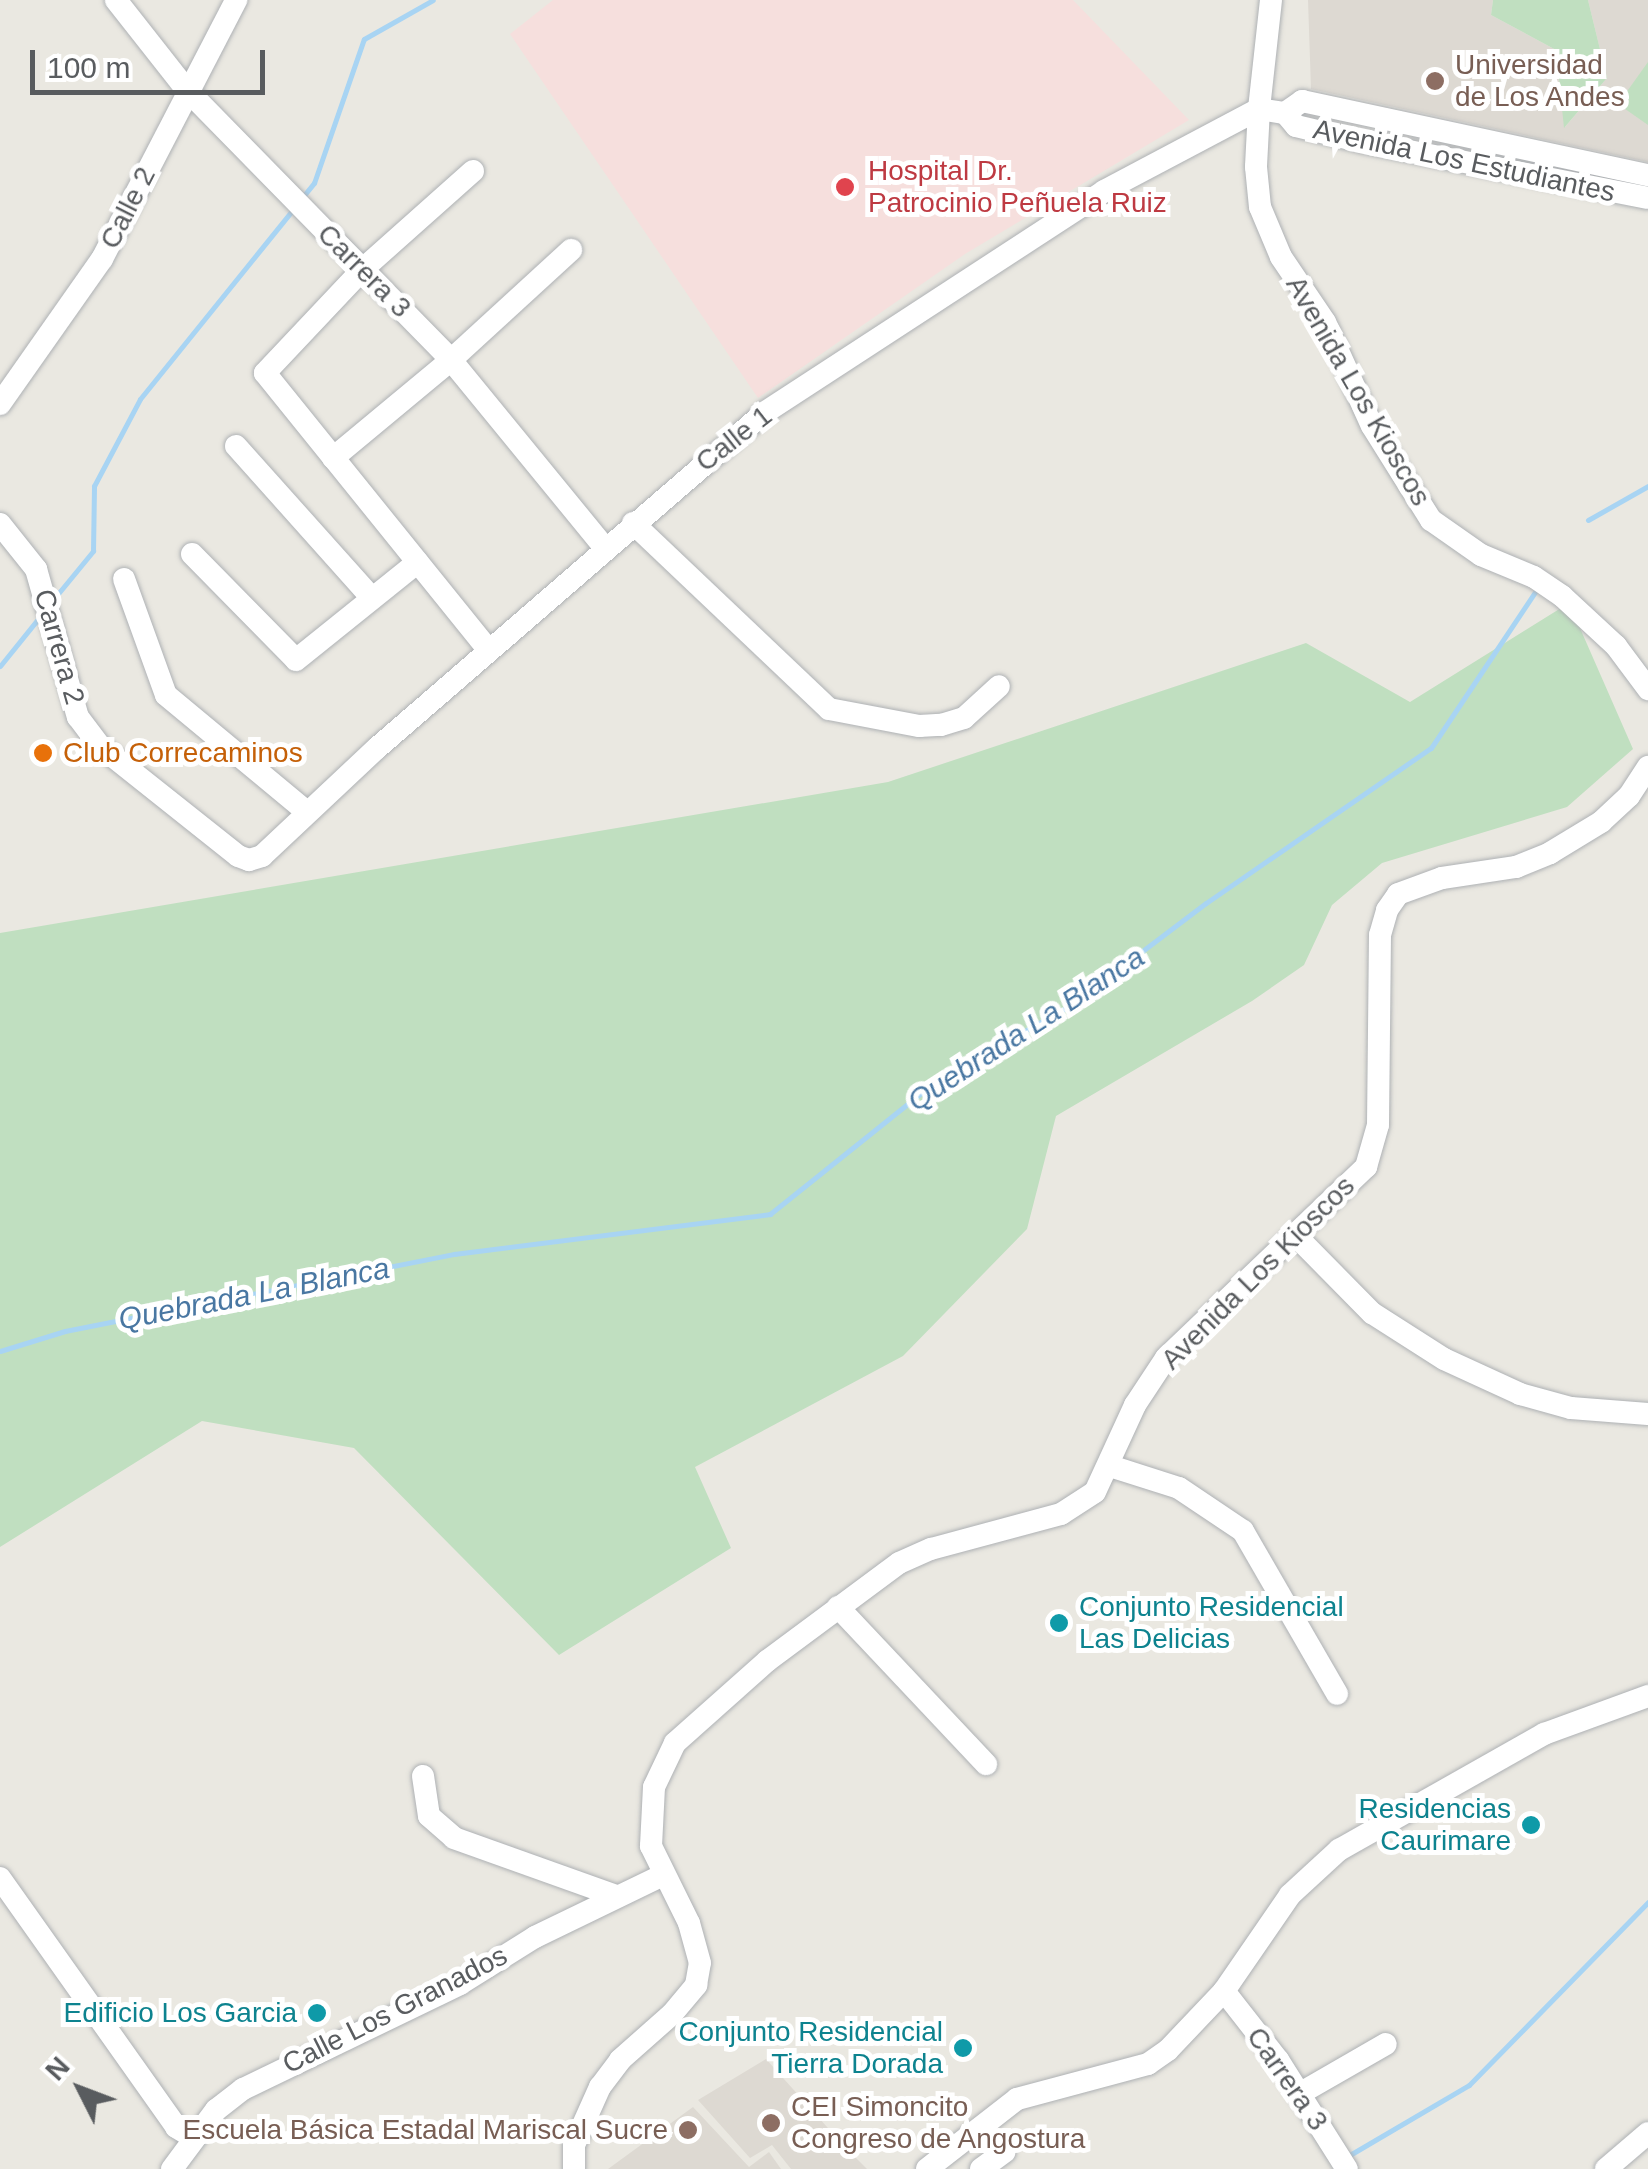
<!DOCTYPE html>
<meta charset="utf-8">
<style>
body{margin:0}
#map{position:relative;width:1648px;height:2169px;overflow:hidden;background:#eae8e1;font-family:Helvetica,sans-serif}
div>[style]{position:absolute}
.education>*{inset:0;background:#ddd9d2}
.medical>*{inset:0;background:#f6dfdd}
.green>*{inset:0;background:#c0dfc0}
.stream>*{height:5px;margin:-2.5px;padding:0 2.5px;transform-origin:2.5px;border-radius:2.5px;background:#a8d4f3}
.roads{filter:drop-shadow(0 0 2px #aeb1b4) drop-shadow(0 0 2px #aeb1b4)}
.minor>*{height:22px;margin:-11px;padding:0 11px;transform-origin:11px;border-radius:11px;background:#fff}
.dots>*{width:28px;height:28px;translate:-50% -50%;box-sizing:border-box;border:5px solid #fff;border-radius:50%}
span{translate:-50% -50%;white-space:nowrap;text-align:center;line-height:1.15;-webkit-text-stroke:10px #fff;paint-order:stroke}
.education-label{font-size:28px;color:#785e54}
.left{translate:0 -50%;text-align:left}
.right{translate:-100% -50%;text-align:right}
.street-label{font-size:28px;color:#595c5f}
.health-label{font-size:28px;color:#be3a42}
.food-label{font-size:28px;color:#c56008}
.culture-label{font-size:28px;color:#0d838f}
.water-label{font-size:30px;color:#4977a2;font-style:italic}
.north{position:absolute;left:30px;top:2039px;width:100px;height:100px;-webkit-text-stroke:8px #fff;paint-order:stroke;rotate:312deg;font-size:28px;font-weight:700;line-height:40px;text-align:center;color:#595c5f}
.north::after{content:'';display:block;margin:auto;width:35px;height:45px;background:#595c5f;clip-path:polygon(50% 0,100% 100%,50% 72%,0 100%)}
.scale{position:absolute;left:30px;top:50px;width:235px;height:45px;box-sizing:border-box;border:5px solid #595c5f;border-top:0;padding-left:12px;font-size:30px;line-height:35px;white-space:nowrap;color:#595c5f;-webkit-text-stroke:8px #fff;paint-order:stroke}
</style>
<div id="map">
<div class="education">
<i style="clip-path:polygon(1308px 0,1493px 0,1491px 15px,1556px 50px,1565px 127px,1607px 78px,1588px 0,1648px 0,1648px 162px,1311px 89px)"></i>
<i style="clip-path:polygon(766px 2059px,845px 2147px,867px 2169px,791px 2169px,772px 2145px,750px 2158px,698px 2100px)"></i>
<i style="clip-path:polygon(693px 2107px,749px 2167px,769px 2152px,781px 2169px,608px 2169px)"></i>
</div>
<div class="medical">
<i style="clip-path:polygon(553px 0,1073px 0,1189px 120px,965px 254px,758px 398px,510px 34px)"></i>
</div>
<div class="green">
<i style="clip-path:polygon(1493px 0,1588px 0,1607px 78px,1564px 128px,1556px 50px,1491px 15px)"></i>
<i style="clip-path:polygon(1648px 62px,1648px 125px,1618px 104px)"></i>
<i style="clip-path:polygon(1569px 603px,1633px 749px,1567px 807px,1382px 863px,1332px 905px,1304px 965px,1252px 1001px,1056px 1116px,1027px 1229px,903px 1356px,695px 1467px,731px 1548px,559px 1655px,354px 1448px,202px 1421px,0 1547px,0 933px,888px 782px,1306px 643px,1410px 702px)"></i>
</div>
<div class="stream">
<i style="left:301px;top:199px;width:21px;rotate:-51deg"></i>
<i style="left:314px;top:183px;width:152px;rotate:-70.9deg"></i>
<i style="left:364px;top:39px;width:79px;rotate:-29.5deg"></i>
<i style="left:1588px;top:520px;width:69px;rotate:-29.5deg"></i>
<i style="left:52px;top:601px;width:65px;rotate:-50.6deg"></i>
<i style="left:93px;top:551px;width:65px;rotate:-89.1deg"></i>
<i style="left:94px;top:486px;width:98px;rotate:-62.1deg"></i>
<i style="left:140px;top:399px;width:245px;rotate:-51.1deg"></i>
<i style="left:0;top:666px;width:67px;rotate:-51.1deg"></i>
<i style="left:0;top:1351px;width:68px;rotate:-17.1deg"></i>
<i style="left:65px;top:1331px;width:397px;rotate:-11.2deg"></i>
<i style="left:454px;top:1254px;width:319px;rotate:-7.2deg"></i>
<i style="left:770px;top:1214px;width:214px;rotate:-38.7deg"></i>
<i style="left:937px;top:1080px;width:154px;rotate:-29.2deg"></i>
<i style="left:1071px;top:1005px;width:169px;rotate:-37.1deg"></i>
<i style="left:1206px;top:903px;width:273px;rotate:-34.6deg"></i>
<i style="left:1431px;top:748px;width:187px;rotate:-56.3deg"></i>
<i style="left:1348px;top:2156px;width:140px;rotate:-30.4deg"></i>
<i style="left:1469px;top:2085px;width:256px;rotate:-45.6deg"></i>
</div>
<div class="roads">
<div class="minor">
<i style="left:116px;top:0;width:113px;rotate:51.8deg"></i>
<i style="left:186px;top:89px;width:379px;rotate:45.6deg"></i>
<i style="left:451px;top:360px;width:243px;rotate:50.7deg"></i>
<i style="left:1271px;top:0;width:110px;rotate:96.3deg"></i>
<i style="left:1259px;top:109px;width:58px;rotate:93deg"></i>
<i style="left:1256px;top:167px;width:40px;rotate:84.3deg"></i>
<i style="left:1260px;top:207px;width:54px;rotate:67.2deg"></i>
<i style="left:1281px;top:257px;width:78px;rotate:55.9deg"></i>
<i style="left:1325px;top:322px;width:114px;rotate:65.7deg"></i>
<i style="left:1372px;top:426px;width:111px;rotate:57.9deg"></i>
<i style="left:1431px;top:520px;width:61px;rotate:35deg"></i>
<i style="left:1481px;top:555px;width:57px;rotate:22.5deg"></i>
<i style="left:1534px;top:577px;width:34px;rotate:34deg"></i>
<i style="left:1562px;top:596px;width:74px;rotate:42.8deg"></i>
<i style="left:1616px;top:646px;width:54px;rotate:53.3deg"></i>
<i style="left:1259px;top:109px;width:26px;rotate:9deg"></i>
<i style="left:1285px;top:113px;width:17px;rotate:50deg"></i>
<i style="left:1296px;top:126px;width:69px;rotate:13.4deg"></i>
<i style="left:1363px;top:142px;width:290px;rotate:11.1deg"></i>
<i style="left:1285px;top:113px;width:21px;rotate:-35deg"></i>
<i style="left:1302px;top:101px;width:354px;rotate:12.1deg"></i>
<i style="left:473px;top:171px;width:147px;rotate:138.3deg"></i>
<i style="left:363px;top:269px;width:143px;rotate:133.3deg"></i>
<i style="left:265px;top:373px;width:355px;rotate:51.1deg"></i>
<i style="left:0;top:404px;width:177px;rotate:-54.9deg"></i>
<i style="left:102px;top:259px;width:292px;rotate:-62.6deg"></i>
<i style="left:236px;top:446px;width:204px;rotate:48.2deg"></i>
<i style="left:333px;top:458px;width:153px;rotate:-39.7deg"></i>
<i style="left:451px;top:360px;width:163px;rotate:-42.5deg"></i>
<i style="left:633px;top:523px;width:270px;rotate:43.5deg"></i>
<i style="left:829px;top:709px;width:92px;rotate:10.7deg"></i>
<i style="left:919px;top:726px;width:22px;rotate:-3deg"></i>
<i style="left:941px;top:725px;width:24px;rotate:-17deg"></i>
<i style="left:964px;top:718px;width:47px;rotate:-42.4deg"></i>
<i style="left:0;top:524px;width:58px;rotate:51.3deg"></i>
<i style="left:36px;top:569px;width:154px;rotate:74.2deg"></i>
<i style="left:78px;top:717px;width:38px;rotate:53deg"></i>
<i style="left:101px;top:747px;width:175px;rotate:38.5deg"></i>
<i style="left:238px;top:856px;width:12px;rotate:20deg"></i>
<i style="left:249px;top:860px;width:14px;rotate:-17deg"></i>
<i style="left:262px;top:856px;width:158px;rotate:-43.2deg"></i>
<i style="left:377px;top:748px;width:512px;rotate:-40.88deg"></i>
<i style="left:764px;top:413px;width:406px;rotate:-33.1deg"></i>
<i style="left:1104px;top:191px;width:175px;rotate:-27.9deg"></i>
<i style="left:192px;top:554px;width:148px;rotate:45.5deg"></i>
<i style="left:296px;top:660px;width:156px;rotate:-38.8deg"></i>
<i style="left:124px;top:579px;width:123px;rotate:70.1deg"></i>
<i style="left:166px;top:695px;width:183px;rotate:39.7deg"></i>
<i style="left:1297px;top:1237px;width:107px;rotate:45.4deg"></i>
<i style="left:1372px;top:1313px;width:85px;rotate:32.6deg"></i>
<i style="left:1444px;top:1359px;width:84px;rotate:24.7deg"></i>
<i style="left:1520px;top:1394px;width:53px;rotate:15.4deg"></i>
<i style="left:1571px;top:1408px;width:77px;rotate:4.5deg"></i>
<i style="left:1110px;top:1466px;width:72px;rotate:17.7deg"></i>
<i style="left:1179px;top:1488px;width:77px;rotate:33.9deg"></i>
<i style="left:1243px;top:1531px;width:188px;rotate:60deg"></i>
<i style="left:838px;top:1607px;width:216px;rotate:46.7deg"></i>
<i style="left:423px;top:1776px;width:40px;rotate:81.5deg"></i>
<i style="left:429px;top:1816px;width:33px;rotate:41deg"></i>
<i style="left:454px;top:1838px;width:172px;rotate:19.7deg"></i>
<i style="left:0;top:1878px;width:305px;rotate:54.7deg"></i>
<i style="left:176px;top:2127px;width:21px;rotate:31deg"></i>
<i style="left:1224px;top:1991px;width:88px;rotate:52deg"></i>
<i style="left:1278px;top:2060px;width:129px;rotate:57.7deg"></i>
<i style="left:1299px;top:2094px;width:100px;rotate:-29.9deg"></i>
<i style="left:172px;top:2169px;width:74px;rotate:-53.3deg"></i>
<i style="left:216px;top:2110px;width:34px;rotate:-38deg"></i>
<i style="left:243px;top:2089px;width:241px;rotate:-25.8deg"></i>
<i style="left:460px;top:1984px;width:89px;rotate:-32.1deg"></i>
<i style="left:535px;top:1937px;width:142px;rotate:-25.8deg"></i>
<i style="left:574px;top:2169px;width:24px;rotate:-90deg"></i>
<i style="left:574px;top:2145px;width:64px;rotate:-65.9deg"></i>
<i style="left:600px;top:2087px;width:34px;rotate:-53deg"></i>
<i style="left:620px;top:2060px;width:69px;rotate:-41.5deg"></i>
<i style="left:672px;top:2014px;width:38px;rotate:-50deg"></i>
<i style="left:696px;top:1985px;width:22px;rotate:-80deg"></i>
<i style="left:700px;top:1963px;width:41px;rotate:-105.4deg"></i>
<i style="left:689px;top:1923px;width:86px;rotate:-116.3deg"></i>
<i style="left:651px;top:1846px;width:59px;rotate:-87.1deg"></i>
<i style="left:654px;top:1787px;width:49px;rotate:-64.5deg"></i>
<i style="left:675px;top:1743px;width:123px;rotate:-41.7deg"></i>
<i style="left:767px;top:1661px;width:164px;rotate:-36.6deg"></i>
<i style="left:899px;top:1563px;width:35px;rotate:-24deg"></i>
<i style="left:931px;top:1549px;width:135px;rotate:-15.1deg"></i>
<i style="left:1061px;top:1514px;width:40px;rotate:-32.9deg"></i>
<i style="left:1095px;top:1492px;width:96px;rotate:-65.3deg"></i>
<i style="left:1135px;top:1405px;width:56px;rotate:-56.6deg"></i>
<i style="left:1166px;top:1358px;width:277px;rotate:-43.7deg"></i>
<i style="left:1366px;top:1167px;width:44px;rotate:-74.1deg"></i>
<i style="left:1378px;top:1125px;width:190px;rotate:-89.4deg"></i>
<i style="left:1380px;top:935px;width:26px;rotate:-74deg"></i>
<i style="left:1387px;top:910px;width:19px;rotate:-55deg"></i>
<i style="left:1398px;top:894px;width:47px;rotate:-20deg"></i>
<i style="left:1442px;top:878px;width:75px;rotate:-8.5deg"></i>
<i style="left:1516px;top:867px;width:37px;rotate:-22deg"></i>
<i style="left:1550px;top:853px;width:60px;rotate:-31.3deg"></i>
<i style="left:1601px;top:822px;width:38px;rotate:-43deg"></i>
<i style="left:1629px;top:796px;width:35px;rotate:-57deg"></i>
<i style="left:927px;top:2169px;width:114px;rotate:-37.9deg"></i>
<i style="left:1017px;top:2099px;width:136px;rotate:-15deg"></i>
<i style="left:1148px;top:2064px;width:24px;rotate:-35deg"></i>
<i style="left:1168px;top:2050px;width:81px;rotate:-46.5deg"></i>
<i style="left:1224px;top:1991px;width:116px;rotate:-55.5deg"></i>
<i style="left:1290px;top:1895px;width:67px;rotate:-42.6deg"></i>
<i style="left:1339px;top:1850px;width:236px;rotate:-29.5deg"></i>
<i style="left:1544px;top:1734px;width:111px;rotate:-20.1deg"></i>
<i style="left:981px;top:2169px;width:29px;rotate:-36deg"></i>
<i style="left:1606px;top:2169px;width:55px;rotate:-40.6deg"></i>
</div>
</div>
<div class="dots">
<i style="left:1435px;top:81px;background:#8d6e63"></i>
<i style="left:845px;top:187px;background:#e0444e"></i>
<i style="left:43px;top:753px;background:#e8710a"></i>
<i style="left:1059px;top:1623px;background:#0f9aa8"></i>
<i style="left:1531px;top:1825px;background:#0f9aa8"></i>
<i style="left:317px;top:2013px;background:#0f9aa8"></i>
<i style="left:963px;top:2048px;background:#0f9aa8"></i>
<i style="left:771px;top:2123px;background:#8d6e63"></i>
<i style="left:688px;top:2130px;background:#8d6e63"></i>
</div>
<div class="education-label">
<span class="left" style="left:1455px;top:81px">Universidad<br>de Los Andes</span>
<span class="left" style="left:791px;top:2123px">CEI Simoncito<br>Congreso de Angostura</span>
<span class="right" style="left:668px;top:2130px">Escuela Básica Estadal Mariscal Sucre</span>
</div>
<div class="street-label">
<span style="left:1464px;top:161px;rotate:12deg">Avenida Los Estudiantes</span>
<span style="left:128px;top:208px;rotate:-63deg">Calle 2</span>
<span style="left:364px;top:271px;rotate:45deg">Carrera 3</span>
<span style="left:1358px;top:391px;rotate:60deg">Avenida Los Kioscos</span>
<span style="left:734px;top:439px;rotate:-38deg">Calle 1</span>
<span style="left:59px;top:647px;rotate:74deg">Carrera 2</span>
<span style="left:1258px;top:1273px;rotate:-45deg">Avenida Los Kioscos</span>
<span style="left:395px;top:2010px;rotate:-27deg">Calle Los Granados</span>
<span style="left:1287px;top:2079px;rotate:55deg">Carrera 3</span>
</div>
<div class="health-label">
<span class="left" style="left:868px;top:187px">Hospital Dr.<br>Patrocinio Peñuela Ruiz</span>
</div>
<div class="food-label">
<span class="left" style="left:63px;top:753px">Club Correcaminos</span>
</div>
<div class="culture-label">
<span class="left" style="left:1079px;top:1623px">Conjunto Residencial<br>Las Delicias</span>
<span class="right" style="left:1511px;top:1825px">Residencias<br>Caurimare</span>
<span class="right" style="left:297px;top:2013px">Edificio Los Garcia</span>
<span class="right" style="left:943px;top:2048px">Conjunto Residencial<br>Tierra Dorada</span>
</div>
<div class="water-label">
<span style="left:1026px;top:1029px;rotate:-33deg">Quebrada La Blanca</span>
<span style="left:254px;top:1294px;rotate:-11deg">Quebrada La Blanca</span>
</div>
<div class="north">N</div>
<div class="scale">100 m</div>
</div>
